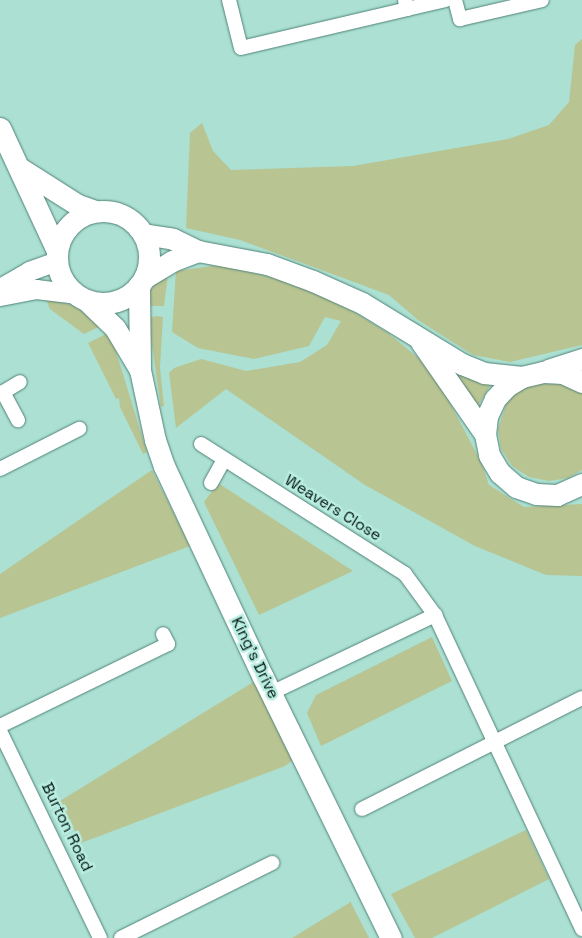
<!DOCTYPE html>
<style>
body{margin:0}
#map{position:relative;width:582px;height:938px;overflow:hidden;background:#abe0d3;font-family:"Space Grotesk",sans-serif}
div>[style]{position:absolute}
.green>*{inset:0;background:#b8c492}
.roads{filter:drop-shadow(0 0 1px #508277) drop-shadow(0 0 1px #508277)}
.street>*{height:14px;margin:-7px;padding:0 7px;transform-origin:7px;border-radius:7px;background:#fff}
.secondary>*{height:19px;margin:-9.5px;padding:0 9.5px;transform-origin:9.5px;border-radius:9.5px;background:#fff}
.primary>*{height:21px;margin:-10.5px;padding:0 10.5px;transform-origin:10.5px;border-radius:10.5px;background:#fff}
.primary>.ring{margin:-10.5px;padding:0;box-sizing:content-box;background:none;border:21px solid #fff;border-radius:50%}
span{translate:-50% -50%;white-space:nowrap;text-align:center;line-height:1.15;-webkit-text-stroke:5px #b8ede0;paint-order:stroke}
.street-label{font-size:16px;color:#031612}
</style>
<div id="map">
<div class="green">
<i style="clip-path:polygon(582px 39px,582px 345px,510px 362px,473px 355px,418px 320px,389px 295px,240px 240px,186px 228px,190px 133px,202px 123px,213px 151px,231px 170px,353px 166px,508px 139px,549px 125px,569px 102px,575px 45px)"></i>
<i style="clip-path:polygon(219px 265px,295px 283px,354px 312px,388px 333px,422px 361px,449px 401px,481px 462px,489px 485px,524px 507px,582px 504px,582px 576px,546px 575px,475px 546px,365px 485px,226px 389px,176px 428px,169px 373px,174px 368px,201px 359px,246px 371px,300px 362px,327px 345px,341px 321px,325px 317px,309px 346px,254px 359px,198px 348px,172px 332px,176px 271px)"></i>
<i style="clip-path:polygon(168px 274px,164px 306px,148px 306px,150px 291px,159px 279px)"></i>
<i style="clip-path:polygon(45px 297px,75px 306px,103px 325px,84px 334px,50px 309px)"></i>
<i style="clip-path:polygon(157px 316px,163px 317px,160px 368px,164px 406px,161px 407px,148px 318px)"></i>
<i style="clip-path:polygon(108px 333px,114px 345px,147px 452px,143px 454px,120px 407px,119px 398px,116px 399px,88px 343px)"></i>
<i style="clip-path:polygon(445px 363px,493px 381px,478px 406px)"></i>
<i style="clip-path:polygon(550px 378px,582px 390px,582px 470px,568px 478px,549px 481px,529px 477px,512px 466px,501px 449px,498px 429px,507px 401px,521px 387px)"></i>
<i style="clip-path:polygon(152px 470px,190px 546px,0 618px,0 574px)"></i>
<i style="clip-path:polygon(218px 483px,353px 571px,259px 615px,204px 502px)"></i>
<i style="clip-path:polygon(432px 637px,452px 681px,321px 746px,307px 713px,316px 695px)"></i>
<i style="clip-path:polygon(255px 681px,293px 760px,285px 766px,81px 843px,60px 801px)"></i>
<i style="clip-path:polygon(526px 830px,549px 879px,432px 938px,415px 938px,391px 894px)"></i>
<i style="clip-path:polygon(350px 901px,369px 938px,292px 938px,349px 903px)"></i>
</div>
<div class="roads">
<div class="street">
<i style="left:229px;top:0;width:49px;rotate:76deg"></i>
<i style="left:241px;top:48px;width:171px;rotate:-13.2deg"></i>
<i style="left:407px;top:9px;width:9px;rotate:-103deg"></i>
<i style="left:455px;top:0;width:20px;rotate:75deg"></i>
<i style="left:460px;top:19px;width:84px;rotate:-13deg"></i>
<i style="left:407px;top:9px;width:39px;rotate:-13deg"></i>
<i style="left:3px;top:392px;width:32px;rotate:62deg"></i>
<i style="left:0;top:394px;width:23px;rotate:-31deg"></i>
<i style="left:201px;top:444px;width:242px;rotate:32.5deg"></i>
<i style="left:405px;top:574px;width:51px;rotate:53.8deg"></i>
<i style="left:435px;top:615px;width:347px;rotate:64.9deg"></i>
<i style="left:0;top:469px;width:89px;rotate:-26.9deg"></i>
<i style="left:211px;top:483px;width:26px;rotate:-61deg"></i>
<i style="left:271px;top:693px;width:182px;rotate:-25.4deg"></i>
<i style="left:0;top:726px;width:187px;rotate:-26deg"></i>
<i style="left:168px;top:644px;width:11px;rotate:-117deg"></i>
<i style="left:0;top:731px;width:230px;rotate:64.2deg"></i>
<i style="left:362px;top:809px;width:246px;rotate:-26.8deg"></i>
<i style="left:121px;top:938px;width:169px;rotate:-26.4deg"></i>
</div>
<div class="secondary">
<i style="left:0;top:288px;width:34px;rotate:-30deg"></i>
<i style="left:29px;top:271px;width:29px;rotate:-20deg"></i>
<i style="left:0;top:296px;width:37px;rotate:-11deg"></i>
<i style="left:36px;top:289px;width:40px;rotate:7.1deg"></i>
</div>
<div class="primary">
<i style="left:0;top:128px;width:136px;rotate:65.1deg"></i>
<i style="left:21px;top:169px;width:67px;rotate:32.3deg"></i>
<i style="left:78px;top:205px;width:18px;rotate:19deg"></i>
<i class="ring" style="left:57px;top:211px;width:71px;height:71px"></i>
<i style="left:143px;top:234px;width:30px;rotate:9deg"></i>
<i style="left:173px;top:239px;width:28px;rotate:26deg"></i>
<i style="left:198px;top:251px;width:70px;rotate:10.7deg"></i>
<i style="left:267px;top:264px;width:49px;rotate:20.3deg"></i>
<i style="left:313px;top:281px;width:54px;rotate:24.2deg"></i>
<i style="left:362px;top:303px;width:117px;rotate:31.4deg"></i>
<i style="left:462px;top:364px;width:24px;rotate:22deg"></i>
<i style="left:484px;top:373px;width:38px;rotate:6deg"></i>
<i style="left:144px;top:278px;width:33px;rotate:-31deg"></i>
<i style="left:172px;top:261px;width:28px;rotate:-21deg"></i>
<i style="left:139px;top:285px;width:85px;rotate:89.3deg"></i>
<i style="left:140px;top:370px;width:72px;rotate:77.9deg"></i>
<i style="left:155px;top:440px;width:28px;rotate:71deg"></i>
<i style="left:164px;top:466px;width:233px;rotate:64.9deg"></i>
<i style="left:263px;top:677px;width:291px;rotate:63.9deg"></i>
<i style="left:86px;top:300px;width:40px;rotate:44deg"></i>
<i style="left:115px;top:328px;width:49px;rotate:59.2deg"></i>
<i style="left:421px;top:342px;width:112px;rotate:55.2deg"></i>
<i style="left:548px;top:370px;width:36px;rotate:-18deg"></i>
<i style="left:582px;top:382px;width:21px;rotate:-155deg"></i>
<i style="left:563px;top:373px;width:20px;rotate:-177deg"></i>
<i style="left:543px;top:372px;width:22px;rotate:167deg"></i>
<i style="left:522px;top:377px;width:17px;rotate:149deg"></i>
<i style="left:507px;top:386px;width:18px;rotate:133deg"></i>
<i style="left:495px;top:399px;width:19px;rotate:115deg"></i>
<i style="left:487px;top:416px;width:18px;rotate:96deg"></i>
<i style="left:485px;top:434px;width:21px;rotate:79deg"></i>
<i style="left:489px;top:455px;width:21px;rotate:59deg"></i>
<i style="left:500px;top:473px;width:21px;rotate:41deg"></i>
<i style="left:516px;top:487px;width:21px;rotate:19deg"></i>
<i style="left:536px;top:494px;width:21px;rotate:3deg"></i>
<i style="left:557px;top:495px;width:27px;rotate:-24deg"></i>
</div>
</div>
<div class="street-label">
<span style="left:333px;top:508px;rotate:32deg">Weavers Close</span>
<span style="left:255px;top:658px;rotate:64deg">King's Drive</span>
<span style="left:67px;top:827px;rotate:64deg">Burton Road</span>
</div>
</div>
